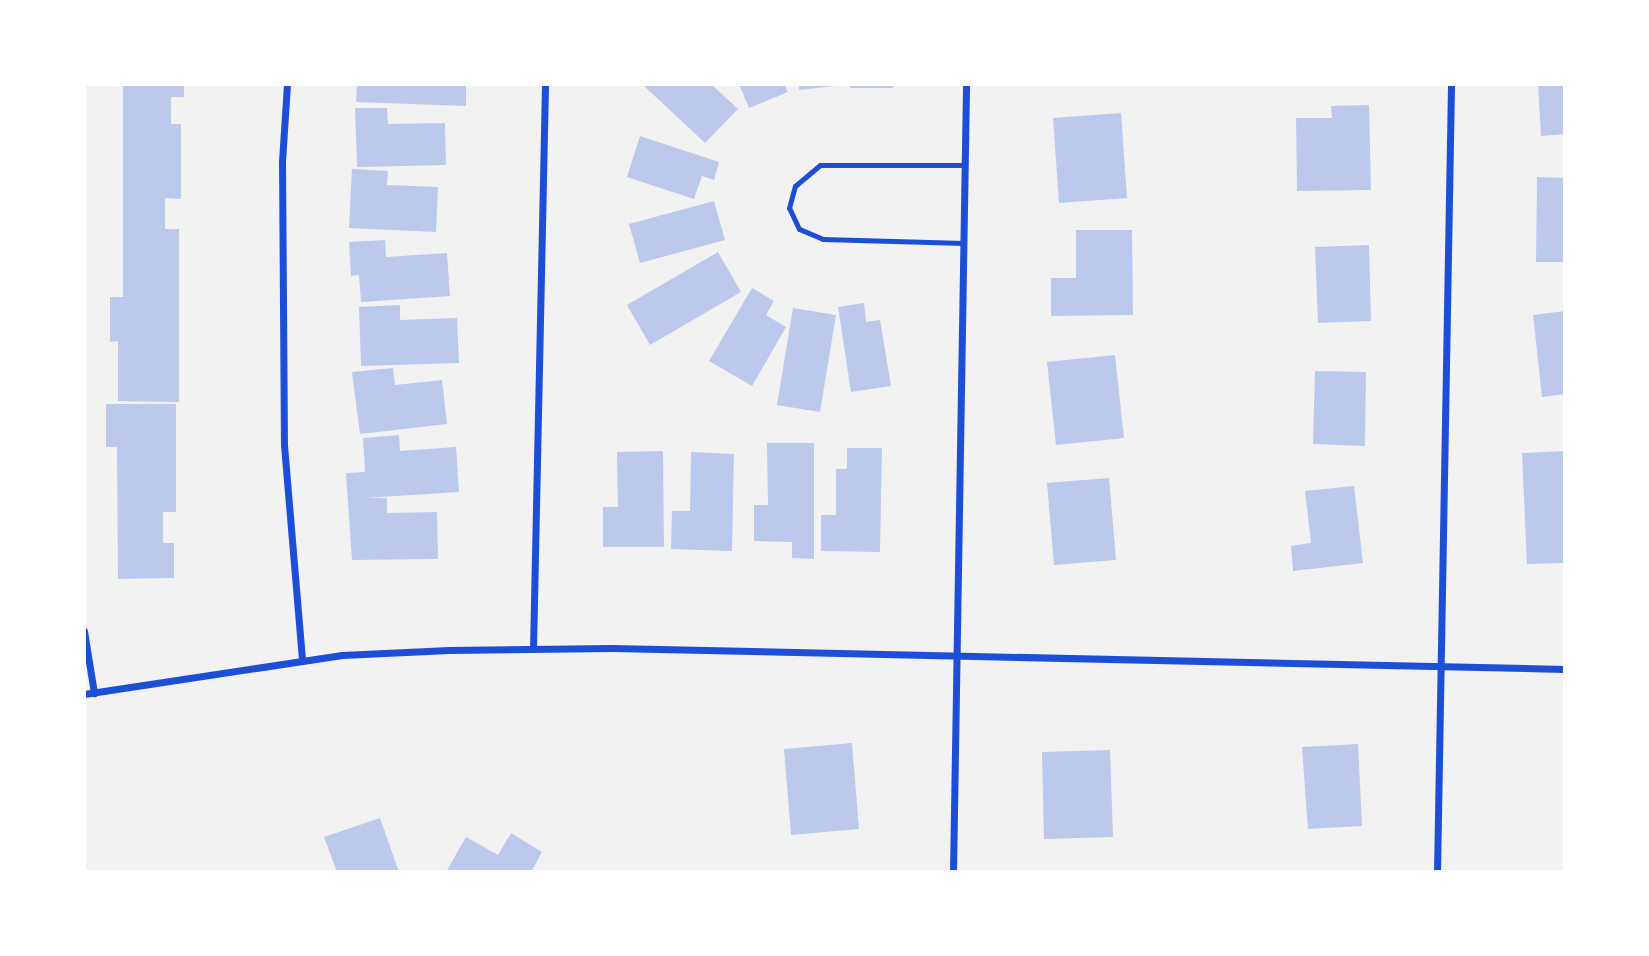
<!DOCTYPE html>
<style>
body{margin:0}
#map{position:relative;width:1649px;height:956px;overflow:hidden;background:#f2f2f2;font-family:Bitter,serif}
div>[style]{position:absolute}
.building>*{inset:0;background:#bdc9ec}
.service>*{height:5px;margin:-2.5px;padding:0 2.5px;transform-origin:2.5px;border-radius:2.5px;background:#1d4ed8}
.minor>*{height:7px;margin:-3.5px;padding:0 3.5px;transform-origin:3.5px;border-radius:3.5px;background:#1d4ed8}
span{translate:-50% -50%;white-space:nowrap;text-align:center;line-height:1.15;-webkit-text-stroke:7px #fff;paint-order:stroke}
.frame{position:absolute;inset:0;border:86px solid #fff;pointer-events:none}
</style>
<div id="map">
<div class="building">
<i style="clip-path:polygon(123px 84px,184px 84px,184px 97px,171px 97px,171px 124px,181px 124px,181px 199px,165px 198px,165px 229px,179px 229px,179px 402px,118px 401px,118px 341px,110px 342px,110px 297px,123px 297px)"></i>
<i style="clip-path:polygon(357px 84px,466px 84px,466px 106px,356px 102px)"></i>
<i style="clip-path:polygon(642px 84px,711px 84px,738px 109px,705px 143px)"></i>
<i style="clip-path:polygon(739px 84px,784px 84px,788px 92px,749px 108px)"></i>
<i style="clip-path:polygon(799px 84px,835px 84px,835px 86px,799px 90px)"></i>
<i style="clip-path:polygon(850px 84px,893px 84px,893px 88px,850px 88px)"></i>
<i style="clip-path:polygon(1538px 84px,1565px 84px,1565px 134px,1541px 136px)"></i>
<i style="clip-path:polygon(1369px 105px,1371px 190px,1297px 191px,1296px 118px,1332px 118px,1331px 106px)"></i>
<i style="clip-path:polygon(355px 108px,387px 108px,388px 124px,445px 123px,446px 165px,357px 167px)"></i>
<i style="clip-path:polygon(1121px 113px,1127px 198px,1059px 203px,1053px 118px)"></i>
<i style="clip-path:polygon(640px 136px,719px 162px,714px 180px,702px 176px,694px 199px,627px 177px)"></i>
<i style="clip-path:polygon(352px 169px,388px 171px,387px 185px,438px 187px,436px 232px,349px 228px)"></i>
<i style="clip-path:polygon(1537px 177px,1565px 178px,1565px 262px,1536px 262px)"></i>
<i style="clip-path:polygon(714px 201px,725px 240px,640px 263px,629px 224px)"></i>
<i style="clip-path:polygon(1076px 230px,1132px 230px,1133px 315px,1051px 316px,1051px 278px,1076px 278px)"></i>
<i style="clip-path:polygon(385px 240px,386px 257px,447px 253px,450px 296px,361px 302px,359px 275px,351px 276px,349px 242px)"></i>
<i style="clip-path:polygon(1369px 245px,1371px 321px,1318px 323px,1315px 247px)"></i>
<i style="clip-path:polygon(718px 252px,741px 292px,650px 345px,627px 305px)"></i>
<i style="clip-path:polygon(752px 288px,774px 301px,766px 315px,786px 327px,752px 386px,709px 361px)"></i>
<i style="clip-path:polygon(864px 303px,866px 322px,880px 320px,891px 386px,851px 392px,838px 307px)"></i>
<i style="clip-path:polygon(400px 305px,400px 320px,457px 318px,459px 363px,361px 366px,359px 307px)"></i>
<i style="clip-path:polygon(793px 308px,836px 315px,820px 412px,777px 405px)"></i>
<i style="clip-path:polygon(1565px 311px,1565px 394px,1542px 397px,1533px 315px)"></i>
<i style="clip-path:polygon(1115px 355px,1124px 438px,1056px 445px,1047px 362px)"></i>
<i style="clip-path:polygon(393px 368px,395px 385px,442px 380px,447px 424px,360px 434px,352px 372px)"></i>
<i style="clip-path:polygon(1315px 371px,1366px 372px,1365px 446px,1313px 444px)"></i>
<i style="clip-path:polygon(106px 404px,176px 404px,176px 512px,163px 512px,163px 543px,174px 543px,174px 578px,118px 579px,117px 447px,106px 447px)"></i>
<i style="clip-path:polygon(399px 435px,400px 451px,456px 447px,459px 492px,365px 498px,387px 498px,387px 513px,437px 512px,438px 559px,352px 560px,346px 473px,365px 472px,363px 438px)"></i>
<i style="clip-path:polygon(767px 443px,814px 443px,814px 559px,792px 558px,792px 542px,754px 541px,754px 505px,768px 505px)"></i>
<i style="clip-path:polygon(847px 448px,882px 448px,880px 552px,821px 551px,821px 515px,836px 515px,836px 469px,847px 469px)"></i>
<i style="clip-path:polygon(663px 451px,664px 547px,603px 547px,603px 507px,618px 507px,617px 452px)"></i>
<i style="clip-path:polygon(1565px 451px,1565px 563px,1527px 564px,1522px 453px)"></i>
<i style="clip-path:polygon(691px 452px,734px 454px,732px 551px,671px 549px,672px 511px,690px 511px)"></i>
<i style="clip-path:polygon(1109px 478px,1116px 560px,1054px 565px,1047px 483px)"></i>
<i style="clip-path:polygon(1354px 486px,1363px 563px,1293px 571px,1291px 546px,1311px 543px,1305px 491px)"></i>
<i style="clip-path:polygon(852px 743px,859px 829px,791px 835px,784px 749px)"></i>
<i style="clip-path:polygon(1358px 744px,1362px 826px,1308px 829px,1302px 747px)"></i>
<i style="clip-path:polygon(1110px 750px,1113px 837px,1044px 839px,1042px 752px)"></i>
<i style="clip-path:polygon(380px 818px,399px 872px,337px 872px,324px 837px)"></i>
<i style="clip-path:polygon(511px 833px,542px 852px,531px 872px,446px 872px,466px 837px,498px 855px)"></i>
</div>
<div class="service">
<i style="left:964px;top:243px;width:141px;rotate:-178.4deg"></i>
<i style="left:823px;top:239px;width:26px;rotate:-157deg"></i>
<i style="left:799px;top:229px;width:23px;rotate:-115deg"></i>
<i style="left:789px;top:208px;width:23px;rotate:-75deg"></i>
<i style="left:795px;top:186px;width:33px;rotate:-40deg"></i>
<i style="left:820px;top:165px;width:145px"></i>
</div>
<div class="minor">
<i style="left:287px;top:84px;width:77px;rotate:93.7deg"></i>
<i style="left:282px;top:161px;width:284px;rotate:89.6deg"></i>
<i style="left:284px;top:445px;width:216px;rotate:85.2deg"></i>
<i style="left:84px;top:631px;width:63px;rotate:80.8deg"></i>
<i style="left:533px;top:649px;width:565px;rotate:-88.78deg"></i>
<i style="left:84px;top:694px;width:261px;rotate:-8.6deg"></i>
<i style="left:342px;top:655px;width:107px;rotate:-2.7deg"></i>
<i style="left:449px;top:650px;width:163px;rotate:-0.7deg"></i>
<i style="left:612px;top:648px;width:953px;rotate:1.26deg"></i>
<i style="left:953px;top:872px;width:788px;rotate:-89.05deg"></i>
<i style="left:1437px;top:872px;width:788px;rotate:-88.98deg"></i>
</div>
<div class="frame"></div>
</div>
